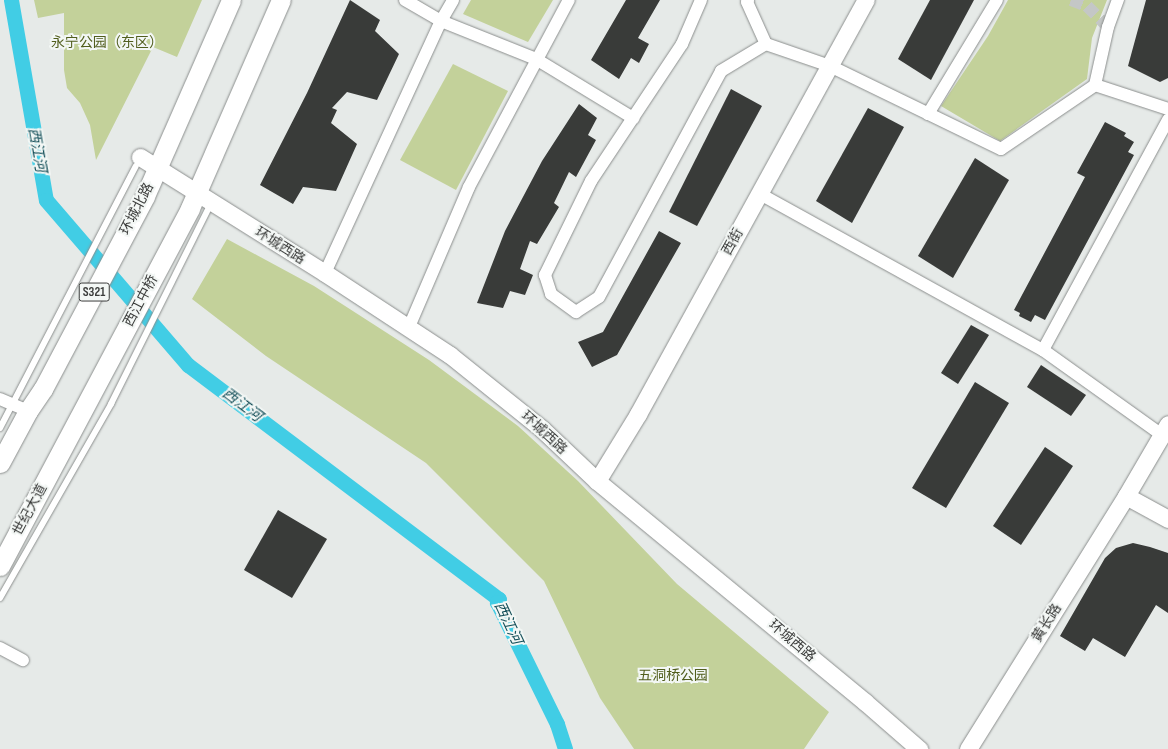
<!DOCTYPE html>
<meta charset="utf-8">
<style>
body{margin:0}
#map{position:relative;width:1168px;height:749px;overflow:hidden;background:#e6eae8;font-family:"Sofia Sans Condensed","Noto Sans SC",sans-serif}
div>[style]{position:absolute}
.green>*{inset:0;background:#c3d19a}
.canal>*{height:15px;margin:-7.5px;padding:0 7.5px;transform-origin:7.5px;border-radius:7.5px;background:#41cde5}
.building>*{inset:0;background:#393b39}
.street-tunnel>*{height:12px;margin-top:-6px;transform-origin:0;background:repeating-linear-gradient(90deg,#c4c7c6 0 12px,transparent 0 18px)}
.roads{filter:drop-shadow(0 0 1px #8b8e8d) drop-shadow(0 0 1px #8b8e8d)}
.lane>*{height:6px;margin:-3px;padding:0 3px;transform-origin:3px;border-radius:3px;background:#fff}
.street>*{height:12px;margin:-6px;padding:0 6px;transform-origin:6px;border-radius:6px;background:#fff}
.secondary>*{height:17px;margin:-8.5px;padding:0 8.5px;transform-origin:8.5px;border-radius:8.5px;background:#fff}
.primary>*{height:19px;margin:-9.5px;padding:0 9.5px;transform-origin:9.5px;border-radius:9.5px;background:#fff}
span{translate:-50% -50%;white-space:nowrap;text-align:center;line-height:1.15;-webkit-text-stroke:4px #f3f7f5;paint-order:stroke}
.shield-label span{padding:1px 3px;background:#f3f7f5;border:1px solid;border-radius:3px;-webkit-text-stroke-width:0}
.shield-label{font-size:13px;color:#3c3d3c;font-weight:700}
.park-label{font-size:14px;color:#515e1d}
.street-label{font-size:14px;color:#3c3d3c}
.water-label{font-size:15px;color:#15505a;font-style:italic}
</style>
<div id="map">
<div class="green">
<i style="clip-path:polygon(34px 0,202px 0,177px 57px,153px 47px,96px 160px,90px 125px,80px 103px,67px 88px,64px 70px,64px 13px,38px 18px)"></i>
<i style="clip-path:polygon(471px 0,553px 0,528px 42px,463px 14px)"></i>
<i style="clip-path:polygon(1008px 0,1107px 0,1092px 38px,1087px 79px,1000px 141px,941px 106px,988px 36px)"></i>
<i style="clip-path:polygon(453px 64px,508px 91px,456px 190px,400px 160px)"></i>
<i style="clip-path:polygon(227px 239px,314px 286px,429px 360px,518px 426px,578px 481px,677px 584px,829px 712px,804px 749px,634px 749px,600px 698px,544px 581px,426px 463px,266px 356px,192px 299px)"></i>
</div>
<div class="canal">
<i style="left:11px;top:0;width:203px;rotate:80.1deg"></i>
<i style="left:46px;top:200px;width:218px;rotate:49.3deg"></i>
<i style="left:188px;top:365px;width:389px;rotate:37deg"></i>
<i style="left:499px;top:599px;width:4px;rotate:124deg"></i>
<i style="left:497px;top:602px;width:136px;rotate:63.8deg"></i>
<i style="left:557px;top:724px;width:26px;rotate:72deg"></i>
</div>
<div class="building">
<i style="clip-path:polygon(350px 0,380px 20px,375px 31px,399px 54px,377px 100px,347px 92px,332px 108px,337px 110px,331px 123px,357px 144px,336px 191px,303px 187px,293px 204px,260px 185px,307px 93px)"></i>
<i style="clip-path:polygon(626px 0,660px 0,638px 38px,649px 44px,639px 63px,631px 58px,619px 79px,591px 60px)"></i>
<i style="clip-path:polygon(930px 0,974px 0,931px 80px,898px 59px)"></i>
<i style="clip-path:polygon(1146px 0,1168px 0,1168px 78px,1160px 82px,1128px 66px)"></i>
<i style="clip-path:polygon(731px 89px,762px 106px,697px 226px,669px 212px)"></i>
<i style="clip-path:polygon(579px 104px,597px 118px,588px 135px,596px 140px,576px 177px,569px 172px,554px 203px,559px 207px,537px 244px,530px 241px,520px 269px,533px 275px,525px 295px,510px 291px,503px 308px,477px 303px,505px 231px,542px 161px)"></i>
<i style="clip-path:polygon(868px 108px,904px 127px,852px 223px,816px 201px)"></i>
<i style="clip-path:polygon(1105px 122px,1126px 133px,1124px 136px,1134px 142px,1128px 152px,1134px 155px,1045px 320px,1035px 315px,1031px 322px,1019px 316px,1020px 313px,1014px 310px,1085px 177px,1077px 173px)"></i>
<i style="clip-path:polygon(975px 158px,1009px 180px,953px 278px,918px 256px)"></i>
<i style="clip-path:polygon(659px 231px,681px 243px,617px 355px,592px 367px,578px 342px,603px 332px)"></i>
<i style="clip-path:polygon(971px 325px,989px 335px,958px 384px,941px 373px)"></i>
<i style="clip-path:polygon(1041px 365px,1086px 395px,1071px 416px,1027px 387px)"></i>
<i style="clip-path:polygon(975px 382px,1009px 403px,946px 508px,912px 488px)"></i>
<i style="clip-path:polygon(1045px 447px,1073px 466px,1021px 545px,993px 526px)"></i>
<i style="clip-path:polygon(278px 510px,327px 539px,292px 598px,244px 570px)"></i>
<i style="clip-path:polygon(1133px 543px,1150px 547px,1168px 553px,1168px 613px,1156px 605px,1125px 657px,1093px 638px,1085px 651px,1060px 636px,1105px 558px,1116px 548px)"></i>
</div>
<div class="street-tunnel">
<i style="left:1071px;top:0;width:17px;rotate:21deg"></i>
<i style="left:1087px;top:6px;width:30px;rotate:45deg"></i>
</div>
<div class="roads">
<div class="lane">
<i style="left:0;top:428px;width:295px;rotate:-62.6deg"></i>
<i style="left:0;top:598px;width:224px;rotate:-60.2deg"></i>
<i style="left:111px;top:404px;width:225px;rotate:-63.5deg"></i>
</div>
<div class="street">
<i style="left:405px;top:0;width:42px;rotate:30.3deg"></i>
<i style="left:441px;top:21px;width:102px;rotate:21.8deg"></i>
<i style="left:536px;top:59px;width:114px;rotate:31.3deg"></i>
<i style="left:701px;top:0;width:48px;rotate:113.4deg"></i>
<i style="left:682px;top:44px;width:164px;rotate:123.6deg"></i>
<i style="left:591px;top:181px;width:105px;rotate:116.1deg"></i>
<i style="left:545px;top:275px;width:20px;rotate:72deg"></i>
<i style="left:551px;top:294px;width:31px;rotate:36deg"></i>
<i style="left:576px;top:312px;width:27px;rotate:-33deg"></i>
<i style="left:599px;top:297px;width:257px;rotate:-61.6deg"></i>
<i style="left:721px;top:71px;width:52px;rotate:-31deg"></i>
<i style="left:748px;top:0;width:2px;rotate:117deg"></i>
<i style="left:747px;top:2px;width:46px;rotate:65.7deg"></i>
<i style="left:766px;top:44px;width:68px;rotate:19deg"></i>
<i style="left:830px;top:66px;width:190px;rotate:25.9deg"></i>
<i style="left:1001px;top:149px;width:114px;rotate:-34.2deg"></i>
<i style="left:1095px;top:85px;width:59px;rotate:-77.4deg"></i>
<i style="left:1108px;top:27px;width:29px;rotate:-70deg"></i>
<i style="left:1095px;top:85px;width:77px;rotate:18.2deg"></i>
<i style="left:928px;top:114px;width:133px;rotate:-58.8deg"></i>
<i style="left:760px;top:194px;width:323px;rotate:28.9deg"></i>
<i style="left:1043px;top:350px;width:146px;rotate:35.5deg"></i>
<i style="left:325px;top:273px;width:277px;rotate:-65.3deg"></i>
<i style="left:441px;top:21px;width:24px;rotate:-60deg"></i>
<i style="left:409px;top:327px;width:152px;rotate:-66.8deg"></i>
<i style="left:469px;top:187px;width:212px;rotate:-61.9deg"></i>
<i style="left:1043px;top:350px;width:262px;rotate:-61.5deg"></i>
<i style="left:0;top:399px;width:30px;rotate:23deg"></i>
<i style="left:0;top:648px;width:26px;rotate:28deg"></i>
</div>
<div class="secondary">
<i style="left:140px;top:157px;width:218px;rotate:32.1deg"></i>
<i style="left:325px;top:273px;width:149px;rotate:33.3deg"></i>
<i style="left:450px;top:355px;width:118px;rotate:38.8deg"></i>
<i style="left:542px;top:429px;width:76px;rotate:43.4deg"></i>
<i style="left:597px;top:481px;width:347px;rotate:39.5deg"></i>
<i style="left:865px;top:702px;width:72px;rotate:41deg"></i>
<i style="left:597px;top:481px;width:79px;rotate:-58.5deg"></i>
<i style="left:638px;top:414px;width:473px;rotate:-61.2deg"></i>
<i style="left:1126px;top:496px;width:48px;rotate:28.7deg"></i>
<i style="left:968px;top:749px;width:298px;rotate:-58deg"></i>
<i style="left:1126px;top:496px;width:83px;rotate:-59.7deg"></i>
</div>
<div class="primary">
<i style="left:0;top:463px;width:59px;rotate:-61.7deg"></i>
<i style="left:28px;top:411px;width:27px;rotate:-56deg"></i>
<i style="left:43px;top:389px;width:218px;rotate:-62.1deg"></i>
<i style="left:145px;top:196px;width:214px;rotate:-66.3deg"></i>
<i style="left:0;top:566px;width:405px;rotate:-62deg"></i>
<i style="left:190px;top:208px;width:227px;rotate:-66.4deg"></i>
</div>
</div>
<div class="shield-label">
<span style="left:94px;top:292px">S321</span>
</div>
<div class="park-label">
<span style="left:107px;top:43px">永宁公园（东区）</span>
<span style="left:673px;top:676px">五洞桥公园</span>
</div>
<div class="street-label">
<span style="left:137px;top:209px;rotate:-63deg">环城北路</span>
<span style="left:733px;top:242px;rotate:-61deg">西街</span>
<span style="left:280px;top:246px;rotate:32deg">环城西路</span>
<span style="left:141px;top:301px;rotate:-62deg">西江中桥</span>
<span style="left:544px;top:433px;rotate:42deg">环城西路</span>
<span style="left:30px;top:510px;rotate:-62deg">世纪大道</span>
<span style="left:1047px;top:623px;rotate:-58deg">黄长路</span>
<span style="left:792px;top:641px;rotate:40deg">环城西路</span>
</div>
<div class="water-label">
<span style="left:37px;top:150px;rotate:80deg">西江河</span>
<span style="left:242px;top:405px;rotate:37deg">西江河</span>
<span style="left:508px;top:623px;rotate:65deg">西江河</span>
</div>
</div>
